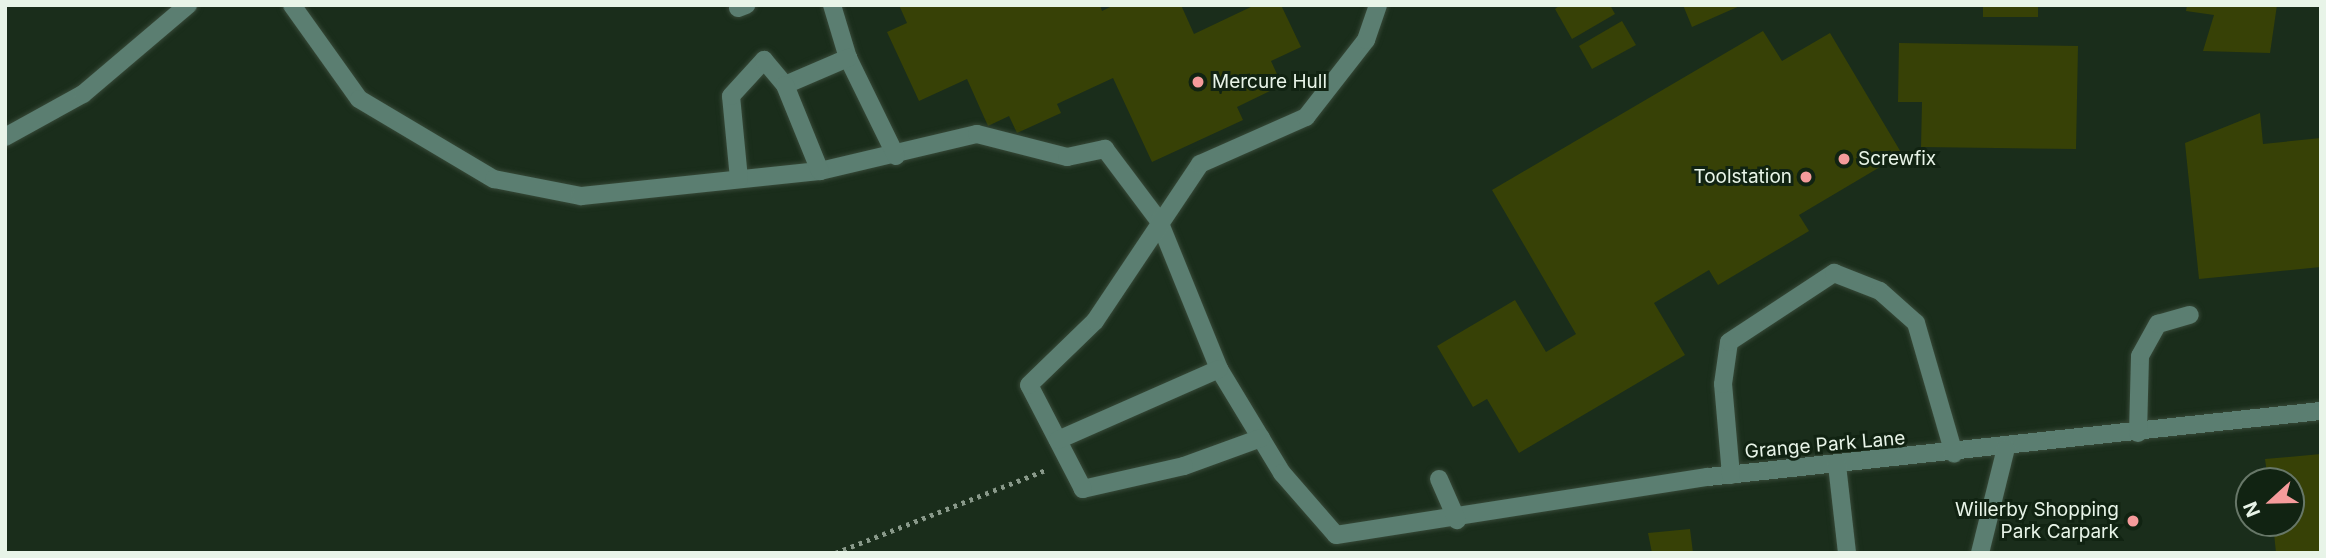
<!DOCTYPE html>
<style>
body{margin:0}
#map{position:relative;width:2326px;height:558px;overflow:hidden;background:#1a2d1b;font-family:Inter,sans-serif}
div>[style]{position:absolute}
.building>*{inset:0;background:#374106}
.path>*{height:4.5px;margin-top:-2.25px;transform-origin:0;background:repeating-linear-gradient(90deg,#89998a 0 3.5px,transparent 0 8.5px)}
.roads{filter:drop-shadow(0 0 2px #374938) drop-shadow(0 0 2px #374938)}
.minor>*{height:18px;margin:-9px;padding:0 9px;transform-origin:9px;border-radius:9px;background:#5b7e71}
.dots>*{width:19px;height:19px;translate:-50% -50%;box-sizing:border-box;border:4px solid #112312;border-radius:50%}
span{translate:-50% -50%;white-space:nowrap;text-align:center;line-height:1.15;-webkit-text-stroke:6px #112312;paint-order:stroke}
.poi-label{font-size:19px;color:#e8f4e8}
.left{translate:0 -50%;text-align:left}
.right{translate:-100% -50%;text-align:right}
.street-label{font-size:19px;color:#e8f4e8}
.frame{position:absolute;inset:0;border:7px solid #e8f4e8;pointer-events:none}
.north{position:absolute;left:2235px;top:467px;width:70px;height:70px;box-sizing:border-box;background:#112312;border:2px solid #677768;border-radius:50%;rotate:248deg;font-size:19px;font-weight:700;line-height:28px;text-align:center;color:#e8f4e8}
.north::after{content:'';display:block;margin:auto;width:24px;height:32px;background:#f59b9b;clip-path:polygon(50% 0,100% 100%,50% 72%,0 100%)}
</style>
<div id="map">
<div class="building">
<i style="clip-path:polygon(899px 5px,1100px 5px,1102px 11px,1114px 5px,1181px 5px,1194px 34px,1255px 5px,1281px 5px,1301px 47px,1271px 61px,1282px 85px,1237px 107px,1243px 120px,1152px 162px,1113px 78px,1057px 104px,1061px 113px,1017px 133px,1009px 116px,988px 126px,967px 79px,919px 101px,887px 32px,907px 23px)"></i>
<i style="clip-path:polygon(1560px 5px,1610px 5px,1615px 14px,1572px 39px,1555px 9px)"></i>
<i style="clip-path:polygon(1683px 5px,1742px 5px,1692px 27px)"></i>
<i style="clip-path:polygon(1983px 5px,2038px 5px,2038px 17px,1983px 17px)"></i>
<i style="clip-path:polygon(2187px 5px,2277px 5px,2270px 53px,2203px 51px,2214px 15px,2186px 11px)"></i>
<i style="clip-path:polygon(1622px 21px,1636px 45px,1592px 69px,1579px 46px)"></i>
<i style="clip-path:polygon(1763px 31px,1782px 61px,1830px 33px,1902px 154px,1799px 215px,1809px 231px,1718px 285px,1709px 270px,1654px 303px,1685px 355px,1519px 453px,1487px 399px,1473px 407px,1437px 346px,1515px 300px,1546px 352px,1576px 334px,1492px 190px)"></i>
<i style="clip-path:polygon(1899px 43px,2078px 46px,2076px 149px,1921px 147px,1922px 102px,1898px 102px)"></i>
<i style="clip-path:polygon(2260px 113px,2263px 144px,2321px 138px,2321px 267px,2199px 279px,2185px 143px)"></i>
<i style="clip-path:polygon(2321px 454px,2321px 553px,2276px 553px,2273px 523px,2291px 523px,2291px 481px,2268px 481px,2265px 459px)"></i>
<i style="clip-path:polygon(1690px 529px,1693px 553px,1652px 553px,1648px 533px)"></i>
</div>
<div class="path">
<i style="left:835px;top:553px;width:227px;rotate:-21.5deg"></i>
</div>
<div class="roads">
<div class="minor">
<i style="left:292px;top:5px;width:115px;rotate:54.5deg"></i>
<i style="left:359px;top:99px;width:157px;rotate:30.7deg"></i>
<i style="left:494px;top:179px;width:89px;rotate:11.1deg"></i>
<i style="left:581px;top:196px;width:240px;rotate:-6deg"></i>
<i style="left:820px;top:171px;width:161px;rotate:-13.3deg"></i>
<i style="left:977px;top:134px;width:93px;rotate:14.3deg"></i>
<i style="left:1067px;top:157px;width:39px;rotate:-12deg"></i>
<i style="left:1105px;top:149px;width:90px;rotate:53.1deg"></i>
<i style="left:1159px;top:221px;width:160px;rotate:67.9deg"></i>
<i style="left:1219px;top:369px;width:122px;rotate:58.8deg"></i>
<i style="left:1282px;top:473px;width:82px;rotate:48.9deg"></i>
<i style="left:1336px;top:535px;width:376px;rotate:-8.9deg"></i>
<i style="left:1708px;top:477px;width:617px;rotate:-6.15deg"></i>
<i style="left:832px;top:5px;width:55px;rotate:73.2deg"></i>
<i style="left:848px;top:58px;width:109px;rotate:63.9deg"></i>
<i style="left:738px;top:8px;width:9px;rotate:-21deg"></i>
<i style="left:785px;top:85px;width:69px;rotate:-23.2deg"></i>
<i style="left:5px;top:137px;width:89px;rotate:-28.9deg"></i>
<i style="left:83px;top:94px;width:138px;rotate:-40.3deg"></i>
<i style="left:739px;top:179px;width:83px;rotate:-95.5deg"></i>
<i style="left:731px;top:96px;width:49px;rotate:-47.5deg"></i>
<i style="left:764px;top:60px;width:33px;rotate:50deg"></i>
<i style="left:785px;top:85px;width:93px;rotate:67.9deg"></i>
<i style="left:2138px;top:433px;width:77px;rotate:-88.5deg"></i>
<i style="left:2140px;top:356px;width:37px;rotate:-61deg"></i>
<i style="left:2158px;top:324px;width:33px;rotate:-16deg"></i>
<i style="left:1261px;top:438px;width:82px;rotate:160deg"></i>
<i style="left:1184px;top:466px;width:104px;rotate:167.2deg"></i>
<i style="left:1083px;top:489px;width:117px;rotate:-117.4deg"></i>
<i style="left:1029px;top:385px;width:92px;rotate:-44.1deg"></i>
<i style="left:1095px;top:321px;width:189px;rotate:-56.2deg"></i>
<i style="left:1200px;top:164px;width:116px;rotate:-23.9deg"></i>
<i style="left:1306px;top:117px;width:98px;rotate:-52.1deg"></i>
<i style="left:1366px;top:40px;width:37px;rotate:-71deg"></i>
<i style="left:1058px;top:440px;width:176px;rotate:-23.8deg"></i>
<i style="left:1837px;top:465px;width:89px;rotate:83.5deg"></i>
<i style="left:1731px;top:475px;width:91px;rotate:-95deg"></i>
<i style="left:1723px;top:384px;width:42px;rotate:-81.9deg"></i>
<i style="left:1729px;top:342px;width:126px;rotate:-33.3deg"></i>
<i style="left:1834px;top:273px;width:49px;rotate:21.4deg"></i>
<i style="left:1880px;top:291px;width:48px;rotate:41.6deg"></i>
<i style="left:1916px;top:323px;width:136px;rotate:73.8deg"></i>
<i style="left:1439px;top:479px;width:45px;rotate:66.3deg"></i>
<i style="left:1980px;top:553px;width:108px;rotate:-76.1deg"></i>
</div>
</div>
<div class="dots">
<i style="left:1198px;top:82px;background:#f59b9b"></i>
<i style="left:1844px;top:159px;background:#f59b9b"></i>
<i style="left:1806px;top:177px;background:#f59b9b"></i>
<i style="left:2133px;top:521px;background:#f59b9b"></i>
</div>
<div class="poi-label">
<span class="left" style="left:1212px;top:82px">Mercure Hull</span>
<span class="left" style="left:1858px;top:159px">Screwfix</span>
<span class="right" style="left:1792px;top:177px">Toolstation</span>
<span class="right" style="left:2119px;top:521px">Willerby Shopping<br>Park Carpark</span>
</div>
<div class="street-label">
<span style="left:1825px;top:445px;rotate:-5deg">Grange Park Lane</span>
</div>
<div class="frame"></div>
<div class="north">N</div>
</div>
